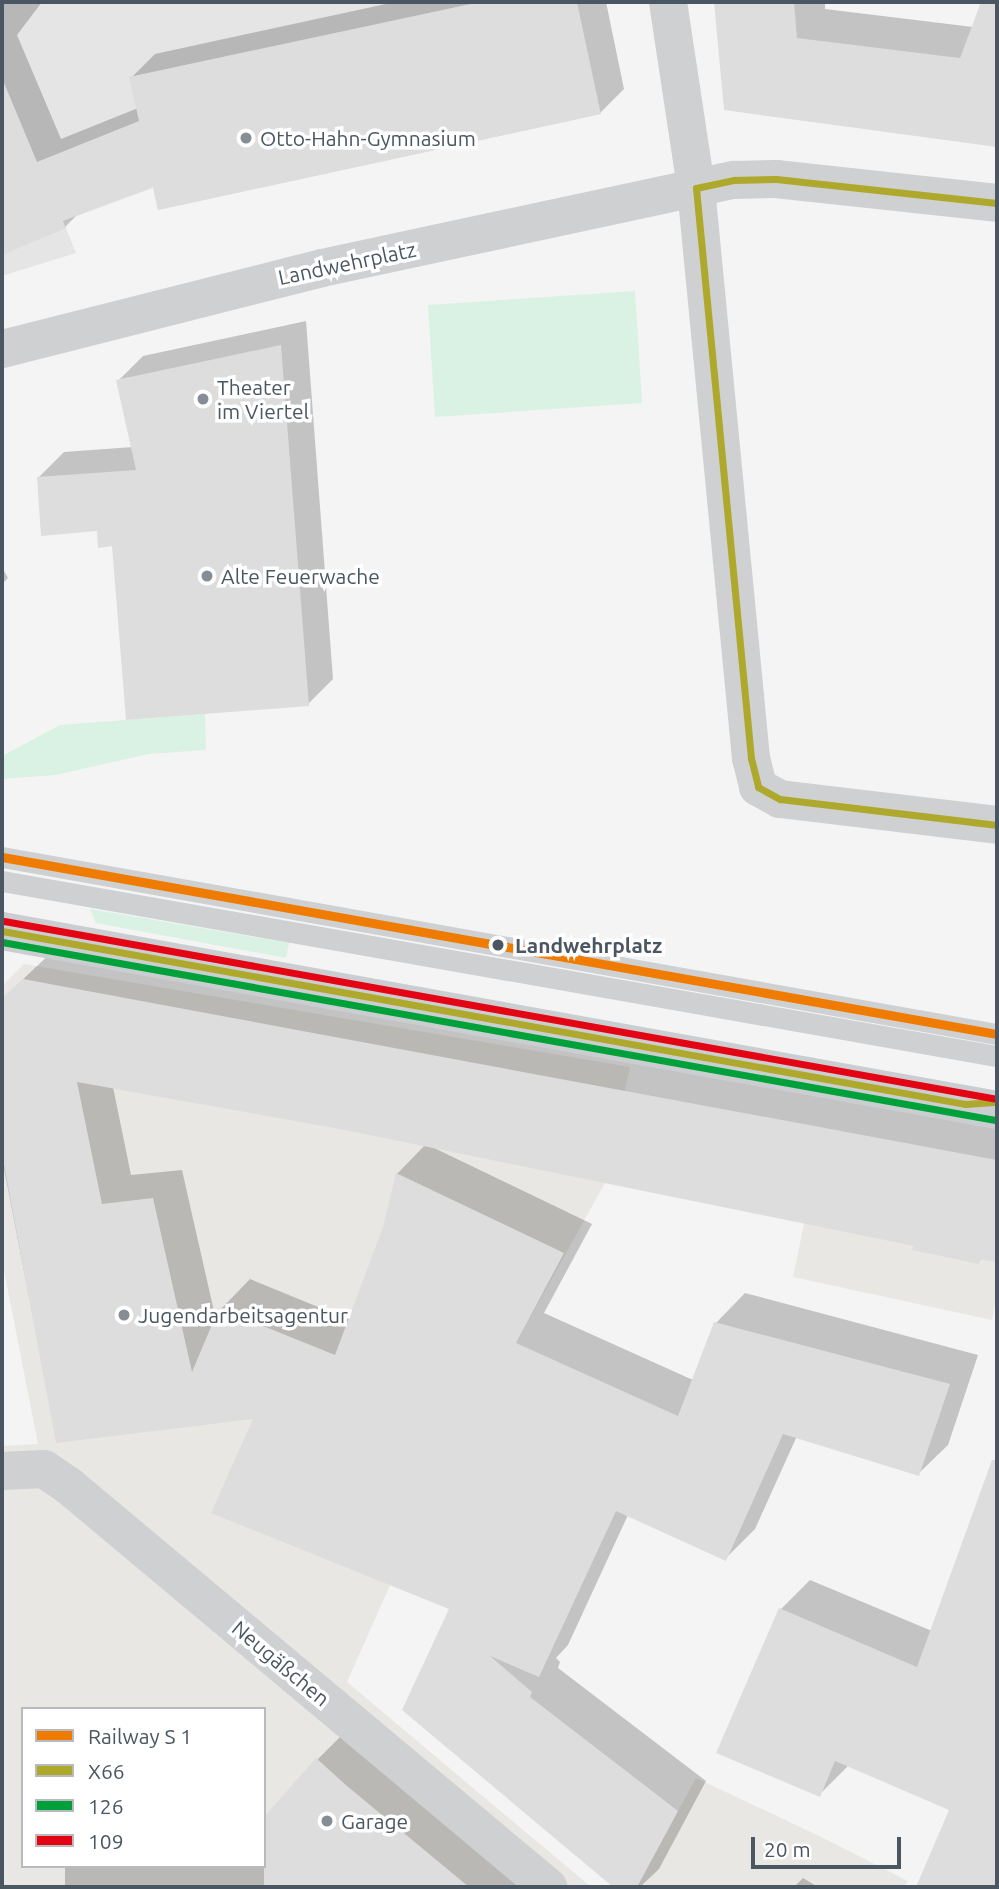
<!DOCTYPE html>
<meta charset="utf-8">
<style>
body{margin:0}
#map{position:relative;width:999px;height:1889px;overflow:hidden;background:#f4f4f4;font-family:Ubuntu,sans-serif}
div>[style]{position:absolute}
.commercial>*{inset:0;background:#e8e7e3}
.education>*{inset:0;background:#e6e5e6}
.green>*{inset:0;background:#d9f2e3}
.shadow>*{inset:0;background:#0003}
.building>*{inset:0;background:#ddddde}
.service>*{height:21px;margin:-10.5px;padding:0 10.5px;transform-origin:10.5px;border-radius:10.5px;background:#ced0d2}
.minor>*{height:38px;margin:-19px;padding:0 19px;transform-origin:19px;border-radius:19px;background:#ced0d2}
.primary>*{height:38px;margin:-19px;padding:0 19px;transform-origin:19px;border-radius:19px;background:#caced1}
.bus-1>*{height:7px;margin:-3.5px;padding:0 3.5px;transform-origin:3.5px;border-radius:3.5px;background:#aea92c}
.bus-2>*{height:7px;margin:-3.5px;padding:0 3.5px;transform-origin:3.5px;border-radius:3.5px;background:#00a13a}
.bus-3>*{height:7px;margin:-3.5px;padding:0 3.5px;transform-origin:3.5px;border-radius:3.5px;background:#e30513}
.rail-1>*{height:9px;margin:-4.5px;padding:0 4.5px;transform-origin:4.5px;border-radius:4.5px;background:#ef7c00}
.dots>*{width:19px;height:19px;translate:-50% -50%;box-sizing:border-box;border:4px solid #fff;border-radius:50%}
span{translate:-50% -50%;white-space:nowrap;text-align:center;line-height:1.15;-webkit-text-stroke:7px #fff;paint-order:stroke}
.poi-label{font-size:21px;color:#4a5661}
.left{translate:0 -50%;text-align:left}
.street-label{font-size:21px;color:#4a5661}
.stop-label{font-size:21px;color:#4a5661;font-weight:700}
.frame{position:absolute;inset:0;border:4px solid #4a5661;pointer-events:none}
.legend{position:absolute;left:21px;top:1707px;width:245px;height:161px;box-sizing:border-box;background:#fff;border:2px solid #b7bbc0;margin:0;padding:9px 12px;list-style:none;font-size:21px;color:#4a5661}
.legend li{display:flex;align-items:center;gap:14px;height:35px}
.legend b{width:35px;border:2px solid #b7bbc0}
.scale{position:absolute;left:751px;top:1837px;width:150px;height:32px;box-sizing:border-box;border:4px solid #4a5661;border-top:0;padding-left:9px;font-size:21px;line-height:24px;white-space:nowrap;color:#4a5661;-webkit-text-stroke:5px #fff;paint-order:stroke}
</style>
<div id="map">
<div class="commercial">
<i style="clip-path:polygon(evenodd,24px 964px,630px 1067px,605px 1183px,516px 1343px,465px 1320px,444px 1464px,347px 1682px,591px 1887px,2px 1887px,2px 1446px,38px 1444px,2px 1260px,2px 986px,24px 964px,23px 1709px,264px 1709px,264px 1866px,23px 1866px,23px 1709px)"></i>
<i style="clip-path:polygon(824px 1128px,997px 1160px,997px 1294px,992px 1320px,793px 1277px)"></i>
<i style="clip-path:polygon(696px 1778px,815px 1834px,908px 1881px,904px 1887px,637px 1887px)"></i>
</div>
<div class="education">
<i style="clip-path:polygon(2px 2px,577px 2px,601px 114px,158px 210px,153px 188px,63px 221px,76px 253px,2px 276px)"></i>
</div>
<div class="green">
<i style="clip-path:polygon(635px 291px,642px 403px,435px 417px,428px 305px)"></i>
<i style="clip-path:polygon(205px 714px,206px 750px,148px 754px,56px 775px,2px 779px,2px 756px,60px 725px)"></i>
<i style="clip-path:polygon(90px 909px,289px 943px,286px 958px,96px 923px)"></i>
</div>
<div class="shadow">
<i style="clip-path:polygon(2px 2px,42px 2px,17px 35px,61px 139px,138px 108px,131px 78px,155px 54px,395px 2px,606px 2px,624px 89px,600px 113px,154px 185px,78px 214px,65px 227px,2px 254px)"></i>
<i style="clip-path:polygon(715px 2px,825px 2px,825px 9px,973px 27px,981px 2px,997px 2px,997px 145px,725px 108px)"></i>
<i style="clip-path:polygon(306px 321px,333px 679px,308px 704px,39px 477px,64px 452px,133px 447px,118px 381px,143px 356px)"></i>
<i style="clip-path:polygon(2px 567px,8px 578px,2px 584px)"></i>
<i style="clip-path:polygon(evenodd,54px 950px,997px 1125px,997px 1260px,983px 1257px,978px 1262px,916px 1245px,432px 1147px,592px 1224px,544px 1313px,693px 1380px,716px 1323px,745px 1293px,978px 1355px,948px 1445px,918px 1474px,797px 1436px,755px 1529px,726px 1558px,628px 1515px,568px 1645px,556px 1658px,560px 1662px,558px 1668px,706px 1781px,659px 1869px,640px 1887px,617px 1887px,404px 1710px,451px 1609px,256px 1417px,57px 1441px,2px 1158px,2px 999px,54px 950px,113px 1087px,426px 1144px,397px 1174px,384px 1228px,350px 1320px,250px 1279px,221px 1309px,216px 1320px,182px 1170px,131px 1175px,113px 1087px)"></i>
<i style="clip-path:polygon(997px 1488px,997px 1887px,933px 1887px,920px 1882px,951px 1809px,849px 1765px,819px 1795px,781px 1609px,810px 1580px,932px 1631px,976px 1510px)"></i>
<i style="clip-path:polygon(343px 1734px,528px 1887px,65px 1887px,65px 1866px,264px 1866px,317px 1760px)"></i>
<i style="clip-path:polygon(803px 1878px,818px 1887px,794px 1887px)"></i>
</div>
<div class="building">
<i style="clip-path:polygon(480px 2px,577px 2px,601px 114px,158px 210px,153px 187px,63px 221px,66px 228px,2px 255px,2px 78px,37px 162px,139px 121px,129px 77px)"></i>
<i style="clip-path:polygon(714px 2px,794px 2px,797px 38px,960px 58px,981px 2px,997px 2px,997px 147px,724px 110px)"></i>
<i style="clip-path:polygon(281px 345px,309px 706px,126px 720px,112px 546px,98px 548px,97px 531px,41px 536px,37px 477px,136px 470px,116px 380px)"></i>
<i style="clip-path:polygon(23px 979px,997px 1160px,997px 1262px,980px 1259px,979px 1264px,912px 1250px,914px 1246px,340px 1129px,77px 1082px,102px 1204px,153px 1198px,192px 1372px,219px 1308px,335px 1355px,383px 1227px,396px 1173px,564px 1253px,516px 1343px,678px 1416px,714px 1322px,950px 1384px,919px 1476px,783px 1434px,726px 1561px,616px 1511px,539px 1677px,490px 1656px,532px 1692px,530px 1697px,678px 1811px,637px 1887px,613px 1887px,402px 1710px,449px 1609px,211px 1513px,253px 1419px,56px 1443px,2px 1154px,2px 998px)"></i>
<i style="clip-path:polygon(992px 1460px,997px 1460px,997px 1887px,916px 1887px,949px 1810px,835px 1761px,820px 1797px,716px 1753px,779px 1608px,917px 1667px)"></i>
<i style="clip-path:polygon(316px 1758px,347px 1786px,469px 1887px,264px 1887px,264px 1817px)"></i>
</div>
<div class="service">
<i style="left:2px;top:857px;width:1011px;rotate:10.09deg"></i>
<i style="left:2px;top:881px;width:1010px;rotate:9.98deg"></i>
</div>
<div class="minor">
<i style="left:668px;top:2px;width:188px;rotate:81.4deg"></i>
<i style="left:696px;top:188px;width:573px;rotate:84.49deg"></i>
<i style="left:751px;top:758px;width:30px;rotate:76deg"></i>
<i style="left:758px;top:787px;width:25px;rotate:29deg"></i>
<i style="left:780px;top:799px;width:219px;rotate:6.8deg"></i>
<i style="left:2px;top:349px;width:330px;rotate:-14.2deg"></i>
<i style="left:322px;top:268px;width:421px;rotate:-12.1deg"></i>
<i style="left:734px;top:180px;width:42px;rotate:-1.4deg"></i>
<i style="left:776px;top:179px;width:222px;rotate:6.2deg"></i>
<i style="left:2px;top:1471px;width:42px;rotate:-2.7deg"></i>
<i style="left:44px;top:1469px;width:30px;rotate:34deg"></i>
<i style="left:69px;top:1486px;width:625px;rotate:39.93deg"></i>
</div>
<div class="primary">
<i style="left:2px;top:931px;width:1011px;rotate:10.2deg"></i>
</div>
<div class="bus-1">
<i style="left:696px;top:188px;width:573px;rotate:84.49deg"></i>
<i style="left:751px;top:758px;width:30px;rotate:76deg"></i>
<i style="left:758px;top:787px;width:25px;rotate:29deg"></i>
<i style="left:780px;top:799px;width:219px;rotate:6.8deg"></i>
<i style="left:696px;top:188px;width:39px;rotate:-12deg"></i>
<i style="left:734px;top:180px;width:42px;rotate:-1.4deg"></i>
<i style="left:776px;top:179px;width:222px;rotate:6.2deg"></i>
<i style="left:2px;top:931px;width:978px;rotate:10.18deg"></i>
<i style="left:965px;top:1104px;width:32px;rotate:-4deg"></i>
</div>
<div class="bus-2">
<i style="left:2px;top:942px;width:1009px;rotate:10.16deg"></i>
</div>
<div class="bus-3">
<i style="left:4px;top:921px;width:1009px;rotate:10.16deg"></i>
</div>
<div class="rail-1">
<i style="left:2px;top:857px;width:1011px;rotate:10.09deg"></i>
</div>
<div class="dots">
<i style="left:246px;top:138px;background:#868d94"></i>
<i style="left:203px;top:399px;background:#868d94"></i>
<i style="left:207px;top:576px;background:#868d94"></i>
<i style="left:498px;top:945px;background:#4a5661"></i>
<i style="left:124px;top:1315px;background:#868d94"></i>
<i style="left:327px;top:1821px;background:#868d94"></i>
</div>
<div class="poi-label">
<span class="left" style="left:260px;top:138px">Otto-Hahn-Gymnasium</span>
<span class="left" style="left:217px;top:399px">Theater<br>im Viertel</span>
<span class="left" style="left:221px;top:576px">Alte Feuerwache</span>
<span class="left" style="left:138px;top:1315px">Jugendarbeitsagentur</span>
<span class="left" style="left:341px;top:1821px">Garage</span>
</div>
<div class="street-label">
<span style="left:347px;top:263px;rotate:-12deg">Landwehrplatz</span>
<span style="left:281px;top:1663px;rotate:40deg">Neugäßchen</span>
</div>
<div class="stop-label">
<span class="left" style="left:515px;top:945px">Landwehrplatz</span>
</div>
<div class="frame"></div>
<ul class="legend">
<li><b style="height:9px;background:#ef7c00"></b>Railway S 1</li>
<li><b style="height:9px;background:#aea92c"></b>X66</li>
<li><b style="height:9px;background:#00a13a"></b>126</li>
<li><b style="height:9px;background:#e30513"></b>109</li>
</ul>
<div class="scale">20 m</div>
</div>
